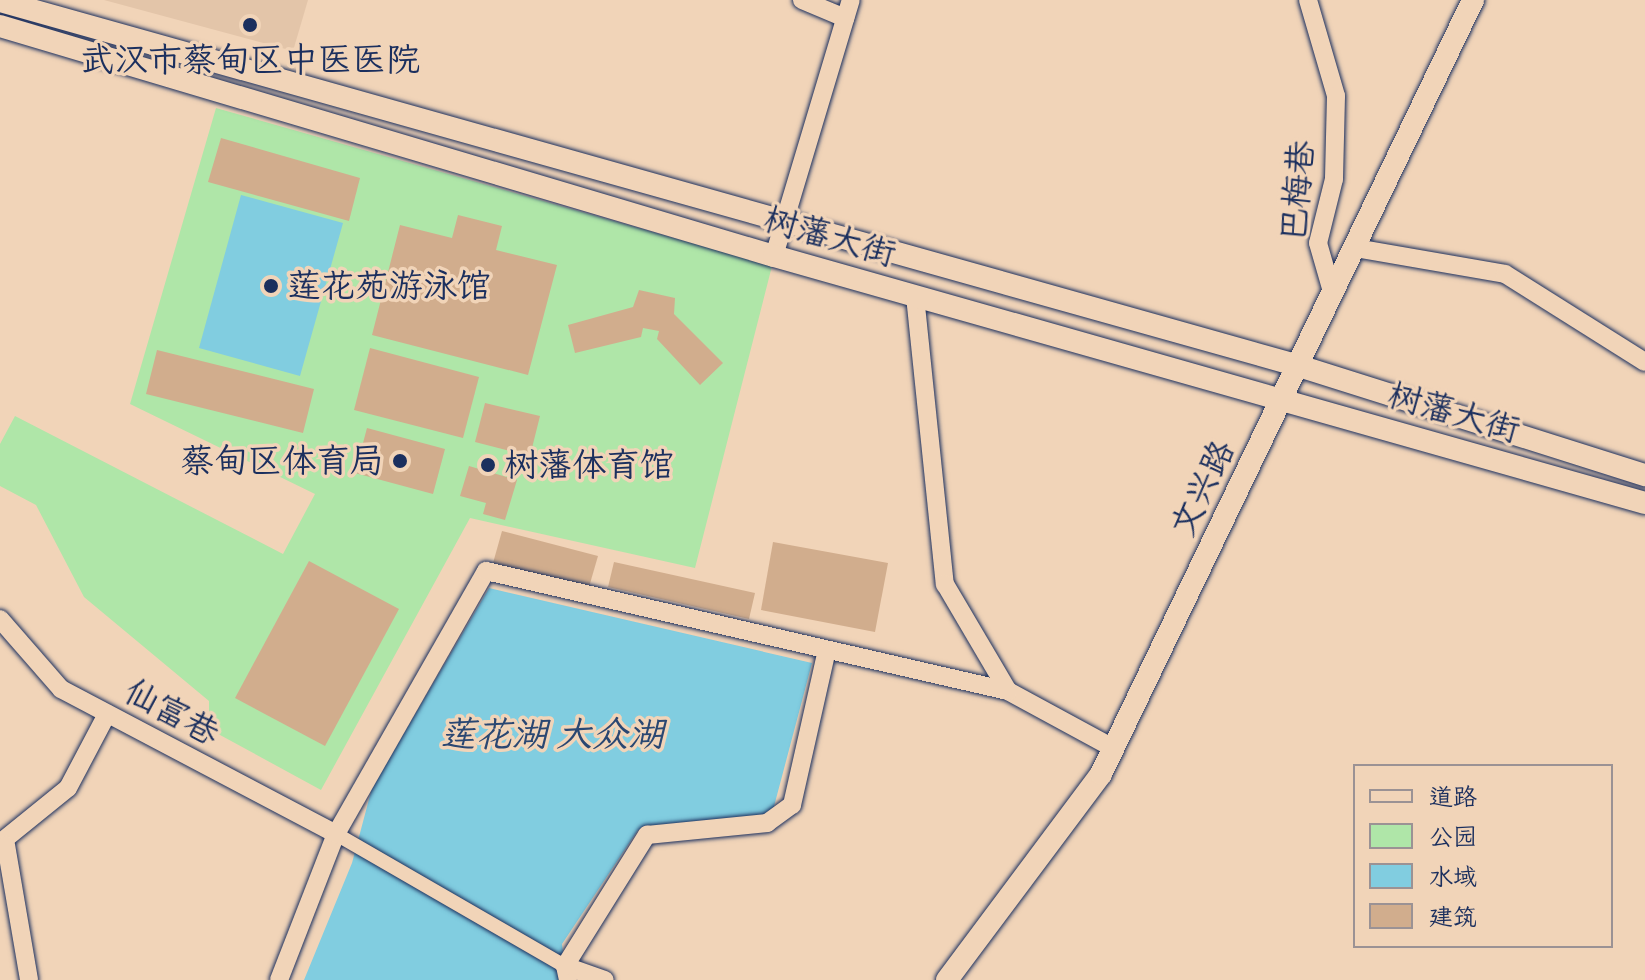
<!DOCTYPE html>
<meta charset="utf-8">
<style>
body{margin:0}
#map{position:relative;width:1645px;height:980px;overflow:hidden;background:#f1d4b8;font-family:Caveat,"LXGW WenKai TC",sans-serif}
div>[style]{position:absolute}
.built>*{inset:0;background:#e3c5a9}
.green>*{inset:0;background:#afe6a8}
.water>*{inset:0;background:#81cde0}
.building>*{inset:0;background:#d1ad8d}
.roads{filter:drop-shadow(0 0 2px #1b2f5e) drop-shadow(0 0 2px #1b2f5e)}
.pedestrian>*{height:14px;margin:-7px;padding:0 7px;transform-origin:7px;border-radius:7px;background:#f1d4b8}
.minor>*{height:18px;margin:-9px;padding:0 9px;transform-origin:9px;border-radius:9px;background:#f1d4b8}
.tertiary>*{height:22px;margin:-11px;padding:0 11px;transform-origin:11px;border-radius:11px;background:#f1d4b8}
.dots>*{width:22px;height:22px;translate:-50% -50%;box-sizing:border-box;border:4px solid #f1d4b8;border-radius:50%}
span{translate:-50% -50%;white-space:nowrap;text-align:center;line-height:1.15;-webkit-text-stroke:7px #f1d4b8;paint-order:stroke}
.poi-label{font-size:34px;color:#1b2f5e}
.left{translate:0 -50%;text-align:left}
.right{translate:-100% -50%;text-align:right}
.street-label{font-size:34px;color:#1b2f5e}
.water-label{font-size:36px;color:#2a4772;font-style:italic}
.legend{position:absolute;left:1353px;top:764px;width:260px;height:184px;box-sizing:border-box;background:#f1d4b8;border:2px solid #9b9294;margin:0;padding:10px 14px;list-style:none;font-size:24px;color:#1b2f5e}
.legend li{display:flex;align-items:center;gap:16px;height:40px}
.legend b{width:40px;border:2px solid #9b9294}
</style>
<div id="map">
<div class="built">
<i style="clip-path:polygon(104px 0,308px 0,293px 51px)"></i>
</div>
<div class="green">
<i style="clip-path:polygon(216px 108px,772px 266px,695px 568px,470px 518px,321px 790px,209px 729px,209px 701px,84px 597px,36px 505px,0 486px,0 444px,15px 416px,283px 554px,315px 494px,130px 404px)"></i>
</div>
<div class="water">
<i style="clip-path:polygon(241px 195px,343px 223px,300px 376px,199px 348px)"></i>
<i style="clip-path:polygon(489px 588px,812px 663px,772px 814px,638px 830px,562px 944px,566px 980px,304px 980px,352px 863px,372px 788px)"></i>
</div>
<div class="building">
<i style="clip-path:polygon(221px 138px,360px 178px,349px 221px,208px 182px)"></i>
<i style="clip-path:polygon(458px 215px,502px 226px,496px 250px,557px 265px,528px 375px,372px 335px,400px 225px,452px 238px)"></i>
<i style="clip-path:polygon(639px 290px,675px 298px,674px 314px,723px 363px,700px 385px,657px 339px,659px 331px,643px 328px,641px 337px,575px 353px,568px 325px,633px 307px)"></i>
<i style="clip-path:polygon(370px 348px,479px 377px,463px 438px,354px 410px)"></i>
<i style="clip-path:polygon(157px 350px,314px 389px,303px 433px,146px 394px)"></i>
<i style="clip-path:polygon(485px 403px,540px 416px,530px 456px,475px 442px)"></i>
<i style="clip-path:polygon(367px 428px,445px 449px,433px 494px,355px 473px)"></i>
<i style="clip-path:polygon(469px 466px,517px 480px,505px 520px,483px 514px,486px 503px,460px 496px)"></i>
<i style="clip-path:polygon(502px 531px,598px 556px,589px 587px,493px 563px)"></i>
<i style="clip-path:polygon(773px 542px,888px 563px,875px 632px,761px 610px)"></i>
<i style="clip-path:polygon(309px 561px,399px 609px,325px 746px,235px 698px)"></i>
<i style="clip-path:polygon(614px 562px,755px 593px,749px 619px,608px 587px)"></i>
</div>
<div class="roads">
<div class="pedestrian">
<i style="left:336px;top:834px;width:264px;rotate:30deg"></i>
</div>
<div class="minor">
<i style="left:802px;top:0;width:47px;rotate:22.7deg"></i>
<i style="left:1308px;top:0;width:100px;rotate:73.7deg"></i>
<i style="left:1336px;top:96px;width:83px;rotate:91.4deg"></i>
<i style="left:1334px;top:179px;width:66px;rotate:104deg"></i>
<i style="left:1318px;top:243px;width:54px;rotate:73.9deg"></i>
<i style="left:1355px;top:248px;width:152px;rotate:9.8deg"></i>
<i style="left:1505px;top:274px;width:165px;rotate:32.2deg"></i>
<i style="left:774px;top:256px;width:267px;rotate:-73.3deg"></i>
<i style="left:915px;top:296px;width:290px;rotate:84.1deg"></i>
<i style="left:945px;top:584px;width:124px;rotate:59.5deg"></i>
<i style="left:1008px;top:691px;width:119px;rotate:28.5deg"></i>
<i style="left:0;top:619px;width:93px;rotate:48.9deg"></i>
<i style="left:61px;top:689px;width:311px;rotate:27.8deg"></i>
<i style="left:0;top:843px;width:87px;rotate:-39deg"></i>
<i style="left:68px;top:788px;width:84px;rotate:-62.2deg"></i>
<i style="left:6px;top:845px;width:137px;rotate:80.3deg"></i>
<i style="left:565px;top:966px;width:42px;rotate:19.3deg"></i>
<i style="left:279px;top:980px;width:157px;rotate:-68.7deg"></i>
<i style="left:336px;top:834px;width:303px;rotate:-60.3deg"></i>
<i style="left:486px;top:571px;width:536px;rotate:12.95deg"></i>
<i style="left:568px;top:980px;width:14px;rotate:-102deg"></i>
<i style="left:565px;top:966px;width:155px;rotate:-58deg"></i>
<i style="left:647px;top:835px;width:121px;rotate:-5.7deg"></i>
<i style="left:767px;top:823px;width:31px;rotate:-36deg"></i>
<i style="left:792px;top:805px;width:155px;rotate:-77.3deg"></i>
</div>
<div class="tertiary">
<i style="left:0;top:1px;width:1349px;rotate:15.69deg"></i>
<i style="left:1299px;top:366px;width:363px;rotate:17.5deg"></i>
<i style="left:0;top:26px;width:807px;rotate:16.55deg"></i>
<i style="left:774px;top:256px;width:905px;rotate:15.83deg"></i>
<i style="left:947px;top:980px;width:257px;rotate:-53.2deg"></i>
<i style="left:1101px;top:774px;width:859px;rotate:-64.33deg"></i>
</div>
</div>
<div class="dots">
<i style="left:250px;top:25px;background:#1b2f5e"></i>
<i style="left:271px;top:286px;background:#1b2f5e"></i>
<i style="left:400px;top:461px;background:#1b2f5e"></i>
<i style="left:488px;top:465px;background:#1b2f5e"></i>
</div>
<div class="poi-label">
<span style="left:250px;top:60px">武汉市蔡甸区中医医院</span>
<span class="left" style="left:287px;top:286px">莲花苑游泳馆</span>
<span class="right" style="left:384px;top:461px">蔡甸区体育局</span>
<span class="left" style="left:504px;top:465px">树藩体育馆</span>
</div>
<div class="street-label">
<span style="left:1297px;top:191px;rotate:-85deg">巴梅巷</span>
<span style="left:830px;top:236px;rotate:16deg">树藩大街</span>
<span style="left:1454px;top:412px;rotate:16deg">树藩大街</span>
<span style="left:1202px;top:488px;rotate:-64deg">文兴路</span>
<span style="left:172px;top:712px;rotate:28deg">仙富巷</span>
</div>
<div class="water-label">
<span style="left:552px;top:735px">莲花湖 大众湖</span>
</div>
<ul class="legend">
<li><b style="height:10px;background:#f1d4b8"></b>道路</li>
<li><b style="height:22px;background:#afe6a8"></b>公园</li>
<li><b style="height:22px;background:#81cde0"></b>水域</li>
<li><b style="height:22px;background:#d1ad8d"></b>建筑</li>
</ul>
</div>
